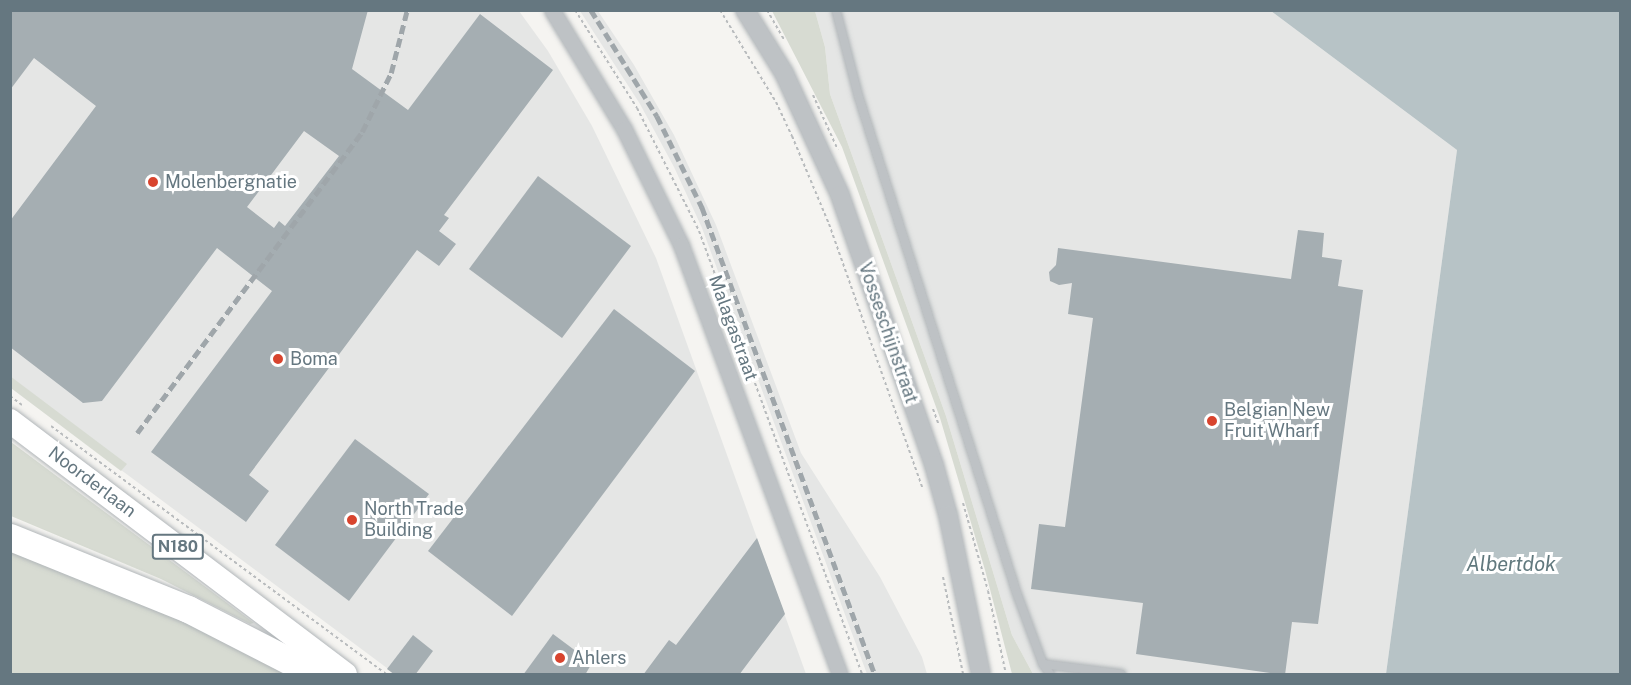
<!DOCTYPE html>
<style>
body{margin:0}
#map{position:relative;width:1631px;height:685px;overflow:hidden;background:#f5f4f1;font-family:"Public Sans",sans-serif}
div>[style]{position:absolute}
.built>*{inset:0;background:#e5e6e5}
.green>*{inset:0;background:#d7dbd2}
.water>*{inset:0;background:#b7c3c6}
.building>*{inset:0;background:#a5aeb2}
.path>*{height:2px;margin-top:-1px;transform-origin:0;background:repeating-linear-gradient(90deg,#b8bbbd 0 3px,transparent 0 6px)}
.roads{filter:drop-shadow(0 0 2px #b1b6b9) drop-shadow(0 0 2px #b1b6b9)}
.service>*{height:8px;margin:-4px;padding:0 4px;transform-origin:4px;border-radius:4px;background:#bec2c5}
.minor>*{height:15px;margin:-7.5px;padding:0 7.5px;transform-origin:7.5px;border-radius:7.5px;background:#bec2c5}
.tertiary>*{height:18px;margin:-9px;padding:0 9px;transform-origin:9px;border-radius:9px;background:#bec2c5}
.primary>*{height:24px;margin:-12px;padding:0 12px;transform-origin:12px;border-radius:12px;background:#fff}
.motorway>*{height:27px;margin:-13.5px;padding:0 13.5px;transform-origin:13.5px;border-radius:13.5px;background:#fff}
.rail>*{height:4.5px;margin-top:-2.25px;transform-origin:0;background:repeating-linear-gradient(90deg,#9fa6aa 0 9px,transparent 0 13.5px)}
.dots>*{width:16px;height:16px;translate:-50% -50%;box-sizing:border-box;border:3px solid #fff;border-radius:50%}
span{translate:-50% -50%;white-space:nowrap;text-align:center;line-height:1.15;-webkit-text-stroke:6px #fff;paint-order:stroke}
.shield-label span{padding:2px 4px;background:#fff;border:2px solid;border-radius:4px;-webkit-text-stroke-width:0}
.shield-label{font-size:16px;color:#657780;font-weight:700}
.poi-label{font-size:18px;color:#657780}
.left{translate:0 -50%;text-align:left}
.street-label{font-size:18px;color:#657780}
.water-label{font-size:20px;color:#61797e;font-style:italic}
.frame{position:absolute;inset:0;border:12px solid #657780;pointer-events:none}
</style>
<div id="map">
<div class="built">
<i style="clip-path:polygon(10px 11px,519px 11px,548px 51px,592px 126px,656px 258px,806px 674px,395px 674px,11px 388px)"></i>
<i style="clip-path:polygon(580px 11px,598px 11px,634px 65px,674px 135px,716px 225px,801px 453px,880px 577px,922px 657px,927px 674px,867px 674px,702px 228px,674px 167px,640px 104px)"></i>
<i style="clip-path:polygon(815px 11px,1271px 11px,1457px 150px,1386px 674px,1033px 674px,1012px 635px,946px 416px,830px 94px,825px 47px)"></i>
</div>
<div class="green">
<i style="clip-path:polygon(772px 11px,815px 11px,825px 47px,830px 94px,946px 416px,1012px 635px,1033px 674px,1012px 674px,985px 570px,940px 418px,842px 147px)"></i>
<i style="clip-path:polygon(10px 376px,127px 464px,121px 471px,11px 388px)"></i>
<i style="clip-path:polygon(11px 442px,254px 623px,250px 624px,161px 579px,11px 516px)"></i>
<i style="clip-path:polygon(11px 550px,170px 612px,289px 674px,11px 674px)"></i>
</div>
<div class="water">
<i style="clip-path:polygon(1271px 11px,1620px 11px,1620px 674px,1386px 674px,1457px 150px)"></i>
</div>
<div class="building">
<i style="clip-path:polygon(evenodd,10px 10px,368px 10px,352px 69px,408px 110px,480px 14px,553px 70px,444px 215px,449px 218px,439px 231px,456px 244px,439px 266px,417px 250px,249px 475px,269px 491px,246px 522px,151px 452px,272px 291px,217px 248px,102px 401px,83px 403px,10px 347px,10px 221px,96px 106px,34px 58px,10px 90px,10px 10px,304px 131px,339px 156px,285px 226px,279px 221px,274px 228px,247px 207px,304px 131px)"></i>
<i style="clip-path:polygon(538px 176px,631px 246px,562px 338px,469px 269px)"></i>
<i style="clip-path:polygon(1298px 230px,1324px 233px,1322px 257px,1342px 260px,1338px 286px,1363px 290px,1318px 624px,1292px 622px,1285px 675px,1136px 654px,1143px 603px,1031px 589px,1039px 524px,1065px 527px,1093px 318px,1068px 314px,1072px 283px,1059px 285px,1050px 281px,1049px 272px,1056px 265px,1058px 248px,1291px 279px)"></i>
<i style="clip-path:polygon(614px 309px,695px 371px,512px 616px,428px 551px)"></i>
<i style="clip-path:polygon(355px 439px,429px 494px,349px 601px,275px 545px)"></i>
<i style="clip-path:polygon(757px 538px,785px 614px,739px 675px,643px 675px,669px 640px,676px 645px)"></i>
<i style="clip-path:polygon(553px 634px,592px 663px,585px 675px,523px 675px)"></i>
<i style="clip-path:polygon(413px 635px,433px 651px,415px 675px,395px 675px,387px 669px)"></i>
</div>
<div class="path">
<i style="left:575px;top:10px;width:116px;rotate:57.7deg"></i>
<i style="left:637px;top:108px;width:138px;rotate:63.2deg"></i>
<i style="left:699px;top:231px;width:472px;rotate:69.8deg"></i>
<i style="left:720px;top:10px;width:108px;rotate:58.7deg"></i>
<i style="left:776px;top:102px;width:38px;rotate:65deg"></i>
<i style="left:792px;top:136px;width:95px;rotate:67.2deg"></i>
<i style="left:829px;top:224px;width:279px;rotate:70.5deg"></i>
<i style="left:767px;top:10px;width:34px;rotate:60deg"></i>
<i style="left:813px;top:95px;width:60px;rotate:65.6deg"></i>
<i style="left:10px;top:396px;width:15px;rotate:37deg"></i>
<i style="left:933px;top:409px;width:15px;rotate:70deg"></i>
<i style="left:51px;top:426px;width:417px;rotate:36.5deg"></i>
<i style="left:963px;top:503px;width:91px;rotate:74.1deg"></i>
<i style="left:988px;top:591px;width:85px;rotate:77.8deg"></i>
<i style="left:943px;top:577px;width:99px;rotate:78.3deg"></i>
</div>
<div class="roads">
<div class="service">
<i style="left:836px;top:10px;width:91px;rotate:75.4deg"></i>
<i style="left:859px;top:98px;width:521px;rotate:72.33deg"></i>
<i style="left:1017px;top:594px;width:75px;rotate:69.6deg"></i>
<i style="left:1043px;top:664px;width:79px;rotate:7.3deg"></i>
<i style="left:1043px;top:664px;width:12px;rotate:55deg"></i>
</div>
<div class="minor">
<i style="left:552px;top:10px;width:139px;rotate:58.8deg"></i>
<i style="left:624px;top:129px;width:129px;rotate:63.8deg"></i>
<i style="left:681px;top:245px;width:458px;rotate:69.7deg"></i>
</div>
<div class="tertiary">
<i style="left:745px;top:10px;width:74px;rotate:58.2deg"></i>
<i style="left:784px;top:73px;width:134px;rotate:65.3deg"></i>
<i style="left:840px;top:195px;width:286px;rotate:70.8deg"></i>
<i style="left:934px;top:465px;width:52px;rotate:74.4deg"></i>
<i style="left:948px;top:515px;width:162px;rotate:78.3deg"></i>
</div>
<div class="primary">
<i style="left:10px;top:421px;width:420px;rotate:37.1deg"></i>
</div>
<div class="motorway">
<i style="left:10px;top:537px;width:192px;rotate:22deg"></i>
<i style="left:188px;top:609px;width:143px;rotate:27.1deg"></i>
</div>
</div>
<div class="rail">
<i style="left:591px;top:10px;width:125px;rotate:58.1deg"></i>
<i style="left:657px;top:116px;width:102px;rotate:63.7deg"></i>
<i style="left:702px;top:207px;width:498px;rotate:69.7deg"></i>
<i style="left:137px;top:433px;width:376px;rotate:-53.2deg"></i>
<i style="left:362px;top:132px;width:66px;rotate:-63.8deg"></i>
<i style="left:391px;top:73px;width:65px;rotate:-75.7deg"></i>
</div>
<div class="dots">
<i style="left:153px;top:182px;background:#d8442e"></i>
<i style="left:278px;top:359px;background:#d8442e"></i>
<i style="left:1212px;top:421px;background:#d8442e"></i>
<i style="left:352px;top:520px;background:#d8442e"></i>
<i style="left:560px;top:658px;background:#d8442e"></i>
</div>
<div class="shield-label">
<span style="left:178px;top:547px">N180</span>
</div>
<div class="poi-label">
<span class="left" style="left:165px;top:182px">Molenbergnatie</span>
<span class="left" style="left:290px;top:359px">Boma</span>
<span class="left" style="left:1224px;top:421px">Belgian New<br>Fruit Wharf</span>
<span class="left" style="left:364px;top:520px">North Trade<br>Building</span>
<span class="left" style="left:572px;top:658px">Ahlers</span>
</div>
<div class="street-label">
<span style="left:733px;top:328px;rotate:70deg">Malagastraat</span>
<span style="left:888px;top:333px;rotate:71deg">Vosseschijnstraat</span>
<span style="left:92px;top:482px;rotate:37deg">Noorderlaan</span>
</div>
<div class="water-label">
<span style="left:1511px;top:564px">Albertdok</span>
</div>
<div class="frame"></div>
</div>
